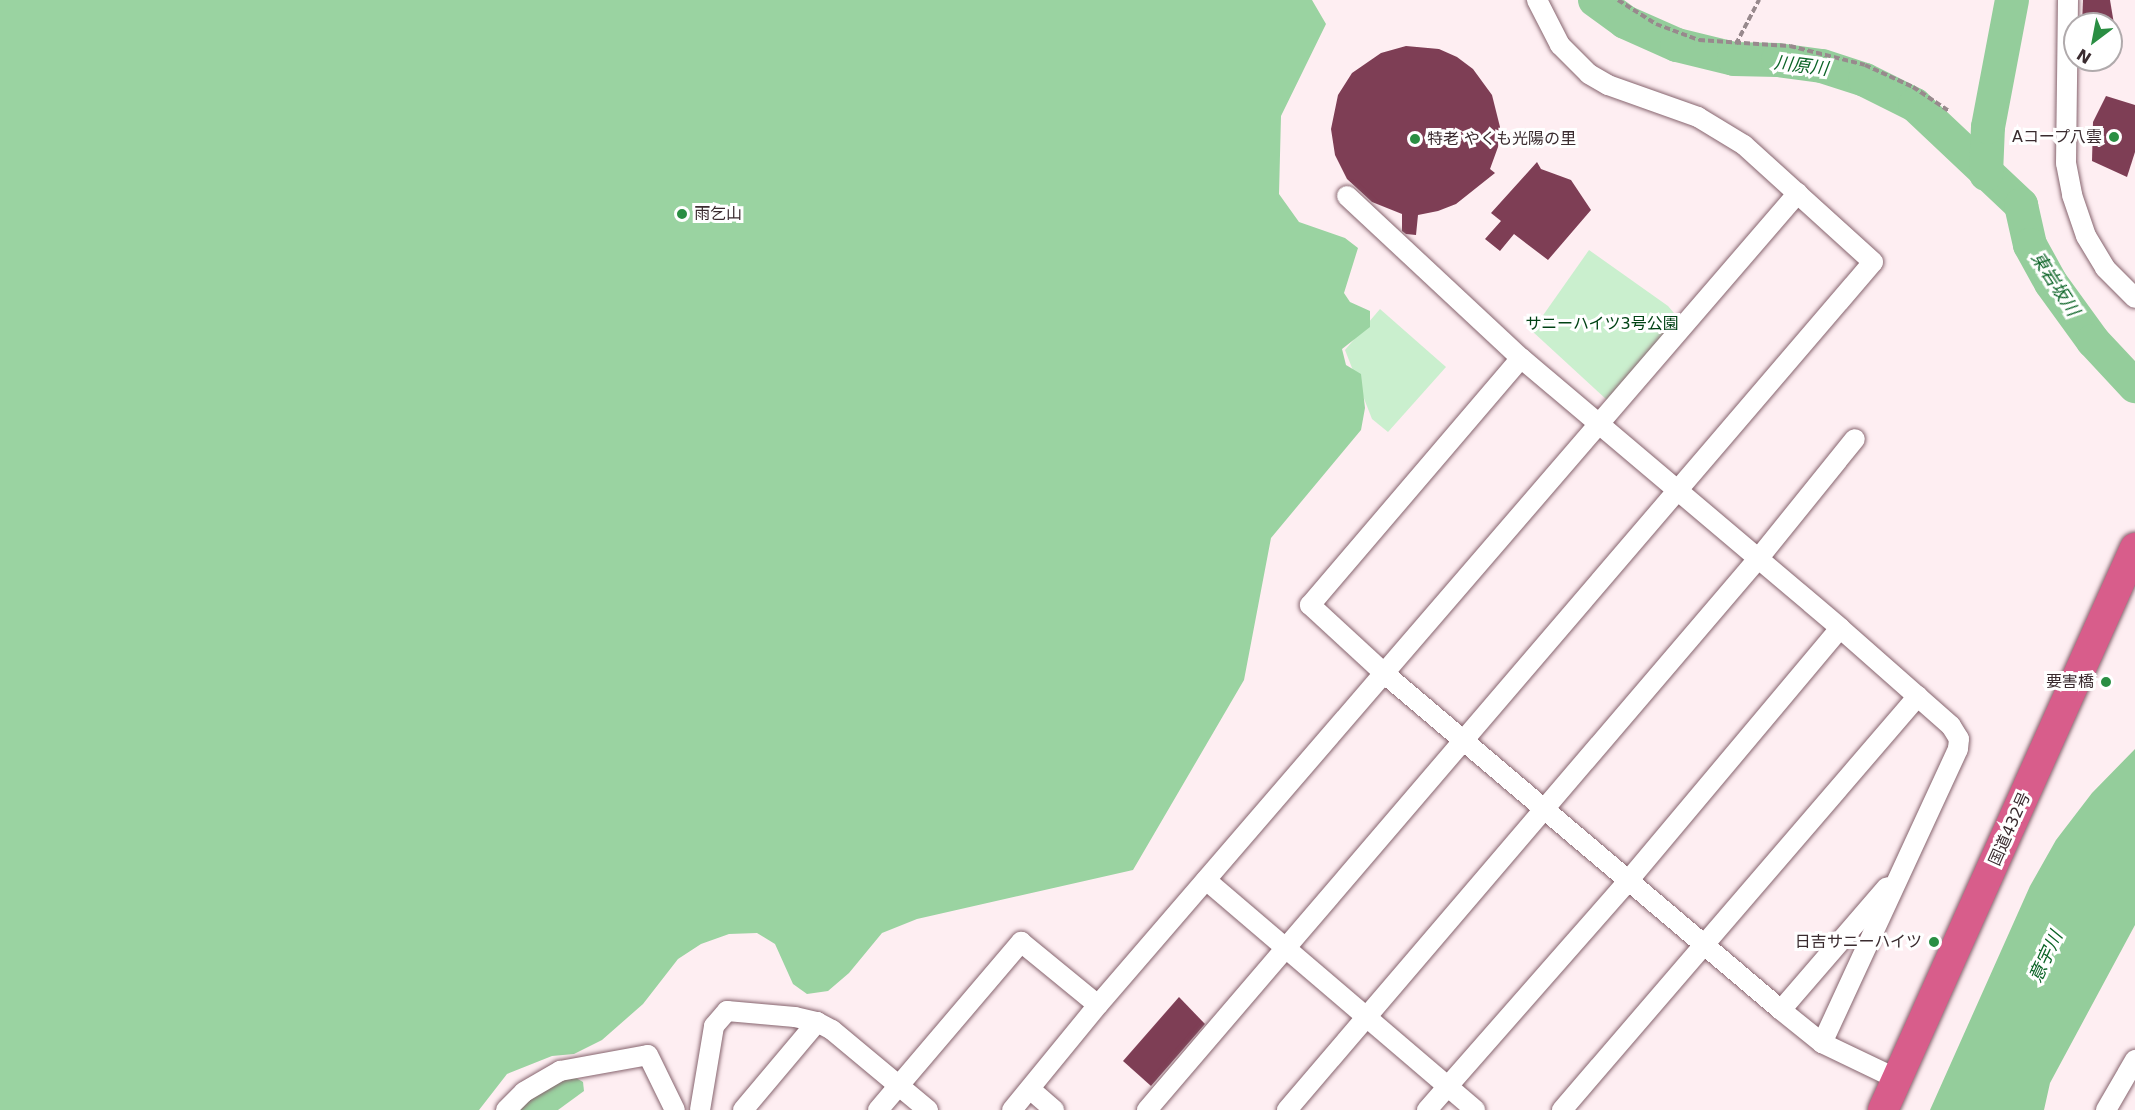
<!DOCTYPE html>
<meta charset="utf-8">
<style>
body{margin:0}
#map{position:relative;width:2135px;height:1110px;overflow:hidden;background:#feeef2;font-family:"DejaVu Sans","Noto Sans JP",sans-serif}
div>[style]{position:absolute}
.green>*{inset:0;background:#caefce}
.forest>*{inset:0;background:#9ad3a1}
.water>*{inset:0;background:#94cd9b}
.river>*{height:34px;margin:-17px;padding:0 17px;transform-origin:17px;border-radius:17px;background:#94cd9b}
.building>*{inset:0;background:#7e3e55}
.path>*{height:4px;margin-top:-2px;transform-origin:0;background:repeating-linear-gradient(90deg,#98898d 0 6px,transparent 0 9px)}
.roads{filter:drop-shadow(0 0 2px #86646e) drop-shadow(0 0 2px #86646e)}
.minor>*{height:20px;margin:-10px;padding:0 10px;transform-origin:10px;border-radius:10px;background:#fff}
.highway>*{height:30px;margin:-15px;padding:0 15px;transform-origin:15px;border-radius:15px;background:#d85d8b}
.dots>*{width:16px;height:16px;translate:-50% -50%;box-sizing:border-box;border:3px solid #fff;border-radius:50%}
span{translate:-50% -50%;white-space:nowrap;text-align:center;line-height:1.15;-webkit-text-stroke:6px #fff;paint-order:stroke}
.poi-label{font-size:16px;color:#3a2b2f}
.right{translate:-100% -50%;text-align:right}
.left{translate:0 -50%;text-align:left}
.park-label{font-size:16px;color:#004214}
.street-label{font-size:16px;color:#3a2b2f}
.water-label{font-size:18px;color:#0c6427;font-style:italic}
.north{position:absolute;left:2063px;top:12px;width:60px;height:60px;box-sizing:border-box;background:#fff;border:2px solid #b0aaac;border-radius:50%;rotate:212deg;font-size:16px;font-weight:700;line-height:24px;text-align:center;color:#3a2b2f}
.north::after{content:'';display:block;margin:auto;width:21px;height:27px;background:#2a8e43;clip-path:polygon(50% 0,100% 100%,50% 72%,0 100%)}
</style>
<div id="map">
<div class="green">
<i style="clip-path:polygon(1589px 250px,1668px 306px,1680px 320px,1607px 400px,1532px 331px)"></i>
<i style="clip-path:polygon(1380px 309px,1446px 367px,1388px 432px,1372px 419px,1345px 350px)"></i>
</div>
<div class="forest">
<i style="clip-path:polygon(0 0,1312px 0,1326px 24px,1281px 116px,1279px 194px,1299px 222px,1345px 238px,1358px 248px,1344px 293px,1350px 302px,1370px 311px,1370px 327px,1342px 349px,1346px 365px,1361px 374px,1365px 408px,1361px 430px,1271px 538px,1244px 680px,1133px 870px,917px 919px,882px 933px,849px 973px,828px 991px,807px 994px,793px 984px,775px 944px,757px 933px,729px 934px,701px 944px,678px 959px,643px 1004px,602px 1040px,574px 1054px,552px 1056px,507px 1074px,479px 1110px,0 1110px)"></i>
<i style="clip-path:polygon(571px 1075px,583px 1082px,584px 1091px,558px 1110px,513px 1110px,527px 1097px)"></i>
</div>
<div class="water">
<i style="clip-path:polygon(2135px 749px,2135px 925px,2050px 1083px,2044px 1110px,1930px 1110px,2030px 886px,2056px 840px,2092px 793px)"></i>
</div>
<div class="river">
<i style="left:1595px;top:0;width:37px;rotate:36deg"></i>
<i style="left:1625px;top:22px;width:57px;rotate:23.9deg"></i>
<i style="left:1677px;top:45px;width:59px;rotate:13.8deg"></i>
<i style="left:1734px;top:59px;width:44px;rotate:1.3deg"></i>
<i style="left:1778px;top:60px;width:44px;rotate:7.8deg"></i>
<i style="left:1822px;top:66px;width:45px;rotate:18deg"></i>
<i style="left:1865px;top:80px;width:56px;rotate:26.6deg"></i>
<i style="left:1915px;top:105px;width:146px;rotate:43.3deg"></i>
<i style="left:2021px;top:205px;width:41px;rotate:77.3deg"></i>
<i style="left:2030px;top:245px;width:43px;rotate:61.1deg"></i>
<i style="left:2051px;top:283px;width:72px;rotate:54.1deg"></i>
<i style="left:2093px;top:341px;width:62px;rotate:47deg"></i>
<i style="left:1986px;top:174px;width:47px;rotate:-87.6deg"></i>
<i style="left:1988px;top:127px;width:129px;rotate:-79.3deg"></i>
</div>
<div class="building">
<i style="clip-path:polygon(2083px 0,2110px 0,2114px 24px,2082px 24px)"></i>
<i style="clip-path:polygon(1406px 46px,1439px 49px,1457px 57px,1473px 69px,1492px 95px,1500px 127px,1498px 147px,1490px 169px,1495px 173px,1456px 204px,1438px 211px,1418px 215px,1416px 235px,1406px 234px,1402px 231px,1402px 214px,1372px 202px,1347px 179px,1335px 155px,1331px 129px,1338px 95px,1352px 73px,1381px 53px)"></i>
<i style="clip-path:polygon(2106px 96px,2135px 105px,2135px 152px,2127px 177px,2092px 161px,2093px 122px)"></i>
<i style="clip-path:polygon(1537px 162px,1541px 169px,1571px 180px,1591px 210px,1548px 260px,1514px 234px,1500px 251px,1485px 239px,1501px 221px,1491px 213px)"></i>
<i style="clip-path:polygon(1179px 997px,1205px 1024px,1151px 1086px,1123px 1061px)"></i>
</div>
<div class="path">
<i style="left:1618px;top:0;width:45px;rotate:32.3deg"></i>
<i style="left:1656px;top:24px;width:46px;rotate:20.4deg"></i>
<i style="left:1699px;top:40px;width:91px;rotate:3.8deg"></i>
<i style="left:1790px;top:46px;width:77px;rotate:14.2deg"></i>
<i style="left:1865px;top:65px;width:53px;rotate:24.6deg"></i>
<i style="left:1913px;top:87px;width:43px;rotate:33.7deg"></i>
<i style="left:1736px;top:44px;width:50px;rotate:-62.4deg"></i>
</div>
<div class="roads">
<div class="minor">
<i style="left:2068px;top:0;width:163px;rotate:90.7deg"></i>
<i style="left:2066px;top:163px;width:33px;rotate:79deg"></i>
<i style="left:2072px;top:195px;width:43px;rotate:71.1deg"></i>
<i style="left:2086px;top:236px;width:37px;rotate:59deg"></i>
<i style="left:2105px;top:268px;width:42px;rotate:45deg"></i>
<i style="left:1347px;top:196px;width:238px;rotate:43deg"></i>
<i style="left:1521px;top:358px;width:418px;rotate:40.2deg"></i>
<i style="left:1840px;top:628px;width:148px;rotate:41.4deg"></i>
<i style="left:1951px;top:726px;width:15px;rotate:58deg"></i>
<i style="left:1959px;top:739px;width:10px;rotate:96deg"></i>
<i style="left:1958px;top:749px;width:324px;rotate:114.8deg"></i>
<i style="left:1521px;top:358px;width:325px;rotate:130.5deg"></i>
<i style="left:1310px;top:605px;width:102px;rotate:42.6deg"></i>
<i style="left:1385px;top:674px;width:519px;rotate:40.31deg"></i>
<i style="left:1781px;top:1010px;width:53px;rotate:38.8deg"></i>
<i style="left:1822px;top:1043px;width:83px;rotate:25.6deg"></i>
<i style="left:1206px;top:880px;width:354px;rotate:40.5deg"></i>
<i style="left:1781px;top:1010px;width:162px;rotate:-49.2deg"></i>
<i style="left:1030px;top:1089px;width:32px;rotate:41deg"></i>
<i style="left:506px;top:1110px;width:25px;rotate:-45deg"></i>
<i style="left:524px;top:1092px;width:42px;rotate:-30.3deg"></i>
<i style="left:560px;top:1071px;width:89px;rotate:-10.3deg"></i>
<i style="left:648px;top:1055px;width:61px;rotate:63.9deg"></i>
<i style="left:700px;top:1110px;width:85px;rotate:-80.5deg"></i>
<i style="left:714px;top:1026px;width:20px;rotate:-49deg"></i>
<i style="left:727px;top:1011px;width:68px;rotate:5deg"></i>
<i style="left:795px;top:1017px;width:23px;rotate:13deg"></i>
<i style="left:817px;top:1022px;width:17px;rotate:28deg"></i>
<i style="left:832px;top:1030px;width:125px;rotate:39.8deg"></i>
<i style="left:743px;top:1110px;width:115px;rotate:-49.9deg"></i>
<i style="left:878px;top:1110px;width:221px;rotate:-49.6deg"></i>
<i style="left:1021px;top:942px;width:99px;rotate:39.3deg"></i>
<i style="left:1012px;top:1110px;width:136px;rotate:-50.7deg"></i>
<i style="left:1098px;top:1005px;width:1072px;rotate:-49.24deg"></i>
<i style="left:1147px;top:1110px;width:1116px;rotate:-49.43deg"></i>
<i style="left:1873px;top:262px;width:174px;rotate:-137.8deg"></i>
<i style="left:1744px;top:145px;width:54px;rotate:-148.7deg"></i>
<i style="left:1698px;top:117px;width:96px;rotate:-160.4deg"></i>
<i style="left:1608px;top:85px;width:22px;rotate:-150deg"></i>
<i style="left:1589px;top:74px;width:41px;rotate:-135deg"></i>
<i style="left:1560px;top:45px;width:51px;rotate:-117.1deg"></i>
<i style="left:1287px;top:1110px;width:725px;rotate:-49.48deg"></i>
<i style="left:1758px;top:559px;width:154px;rotate:-51.1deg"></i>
<i style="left:1427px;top:1110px;width:305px;rotate:-48.7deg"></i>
<i style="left:1628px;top:881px;width:330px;rotate:-50deg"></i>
<i style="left:1562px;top:1110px;width:546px;rotate:-49.31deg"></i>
<i style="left:2106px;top:1110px;width:58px;rotate:-59.9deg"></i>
</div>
<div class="highway">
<i style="left:1883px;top:1110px;width:616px;rotate:-65.85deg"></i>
</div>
</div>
<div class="dots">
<i style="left:2114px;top:137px;background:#2a8e43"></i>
<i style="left:1415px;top:139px;background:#2a8e43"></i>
<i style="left:682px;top:214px;background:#2a8e43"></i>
<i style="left:2106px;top:682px;background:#2a8e43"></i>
<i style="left:1934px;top:942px;background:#2a8e43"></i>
</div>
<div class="poi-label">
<span class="right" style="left:2102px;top:137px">Aコープ八雲</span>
<span class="left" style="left:1427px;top:139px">特老 やくも光陽の里</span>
<span class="left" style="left:694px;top:214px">雨乞山</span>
<span class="right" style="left:2094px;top:682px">要害橋</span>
<span class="right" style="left:1922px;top:942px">日吉サニーハイツ</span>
</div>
<div class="park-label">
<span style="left:1602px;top:324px">サニーハイツ3号公園</span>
</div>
<div class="street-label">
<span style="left:2010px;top:829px;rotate:-66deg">国道432号</span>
</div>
<div class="water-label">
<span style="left:1801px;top:66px;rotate:7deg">川原川</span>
<span style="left:2055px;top:284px;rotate:57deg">東岩坂川</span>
<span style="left:2046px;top:957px;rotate:-65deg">意宇川</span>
</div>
<div class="north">N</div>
</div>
